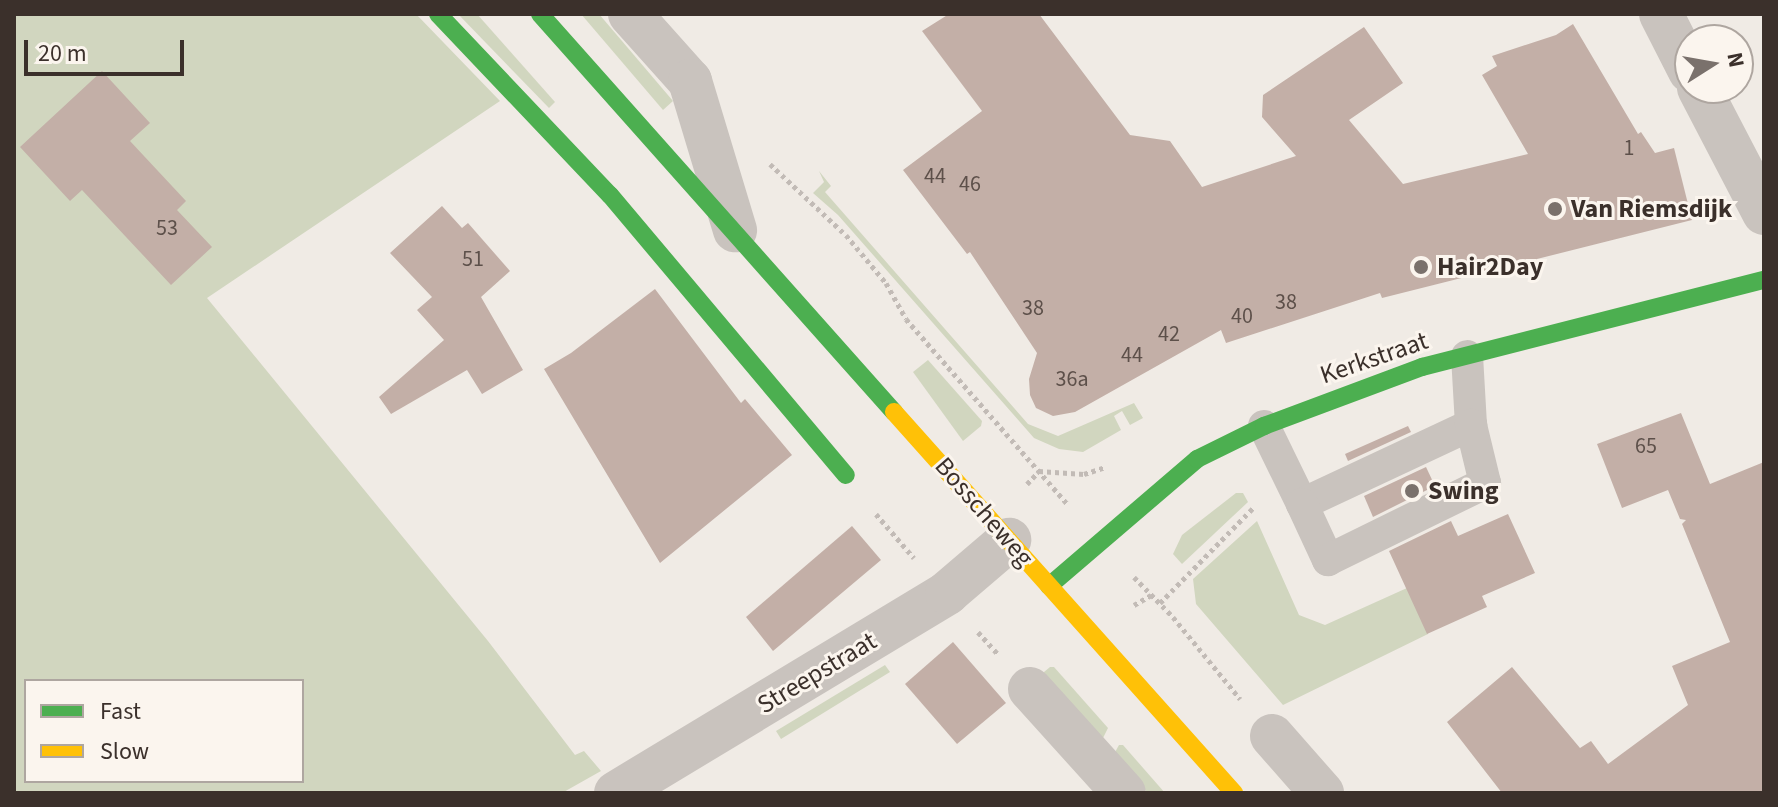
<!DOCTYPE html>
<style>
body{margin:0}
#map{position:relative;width:1778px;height:807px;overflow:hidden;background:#f0ebe5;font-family:"Source Sans 3",sans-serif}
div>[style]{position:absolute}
.green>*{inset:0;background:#d1d6bf}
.building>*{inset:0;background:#c3afa7}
.path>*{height:5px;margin-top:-2.5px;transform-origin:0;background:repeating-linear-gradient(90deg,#c2bbb6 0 4px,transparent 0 8px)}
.lane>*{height:32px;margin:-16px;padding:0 16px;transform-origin:16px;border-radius:16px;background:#c9c3be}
.street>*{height:44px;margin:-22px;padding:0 22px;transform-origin:22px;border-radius:22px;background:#c9c3be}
.fast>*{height:18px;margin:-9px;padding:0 9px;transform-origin:9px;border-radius:9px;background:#4caf50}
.slow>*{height:18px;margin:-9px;padding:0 9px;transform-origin:9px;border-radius:9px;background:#ffc107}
.dots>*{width:22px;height:22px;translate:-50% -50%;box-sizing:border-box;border:4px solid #fbf5ee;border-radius:50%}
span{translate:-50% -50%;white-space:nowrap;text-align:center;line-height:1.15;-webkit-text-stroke:6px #fbf5ee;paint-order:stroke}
.number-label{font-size:22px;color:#5d504a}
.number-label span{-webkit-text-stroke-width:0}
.poi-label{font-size:26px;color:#3b302b;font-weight:700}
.left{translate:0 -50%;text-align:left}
.street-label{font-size:26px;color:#3b302b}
.frame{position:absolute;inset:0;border:16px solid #3b302b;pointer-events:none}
.legend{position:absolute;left:24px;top:679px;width:280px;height:104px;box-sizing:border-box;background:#fbf5ee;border:2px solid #aea6a0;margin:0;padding:10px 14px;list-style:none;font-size:24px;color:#3b302b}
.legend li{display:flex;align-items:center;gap:16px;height:40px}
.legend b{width:40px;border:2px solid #aea6a0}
.north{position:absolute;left:1674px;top:24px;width:80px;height:80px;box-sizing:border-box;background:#fbf5ee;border:2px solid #aea6a0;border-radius:50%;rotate:79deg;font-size:22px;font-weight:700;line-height:32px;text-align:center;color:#3b302b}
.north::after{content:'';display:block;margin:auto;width:28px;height:36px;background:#7a716c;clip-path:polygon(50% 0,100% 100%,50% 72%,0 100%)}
.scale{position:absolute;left:24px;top:40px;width:160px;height:36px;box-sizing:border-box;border:4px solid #3b302b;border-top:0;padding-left:10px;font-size:24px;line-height:28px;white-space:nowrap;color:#3b302b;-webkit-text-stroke:6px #fbf5ee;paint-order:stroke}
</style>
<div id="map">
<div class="green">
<i style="clip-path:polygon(evenodd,14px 14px,416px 14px,500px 101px,207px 298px,488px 641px,575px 755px,584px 751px,601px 771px,562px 793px,14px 793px,14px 14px,26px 681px,302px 681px,302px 781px,26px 781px,26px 681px)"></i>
<i style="clip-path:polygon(458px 14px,477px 14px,555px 102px,549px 108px)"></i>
<i style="clip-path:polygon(581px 14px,599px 14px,673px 101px,663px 110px)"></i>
<i style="clip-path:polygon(819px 171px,831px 186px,825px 192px,1028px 424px,1058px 436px,1134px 403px,1143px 418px,1130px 425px,1122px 411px,1114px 416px,1121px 430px,1083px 452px,1059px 449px,1034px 438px,838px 215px,813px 193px,824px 182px)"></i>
<i style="clip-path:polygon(928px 360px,982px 421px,981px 426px,963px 441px,913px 372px)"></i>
<i style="clip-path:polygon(1236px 493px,1243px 493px,1248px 502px,1182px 564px,1173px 554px,1182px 535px)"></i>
<i style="clip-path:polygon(1257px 521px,1299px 615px,1325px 625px,1407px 588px,1428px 634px,1283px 705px,1196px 604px,1193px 579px)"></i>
<i style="clip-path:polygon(885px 665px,890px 672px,781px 739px,776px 731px)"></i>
<i style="clip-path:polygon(1050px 667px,1054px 667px,1108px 728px,1103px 738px,1037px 678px)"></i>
<i style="clip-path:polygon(1119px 745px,1123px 745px,1165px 793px,1148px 793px,1114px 754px)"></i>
</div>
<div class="building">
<i style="clip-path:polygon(949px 14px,1039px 14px,1130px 135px,1170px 141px,1202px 187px,1296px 156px,1262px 117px,1263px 95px,1364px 27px,1403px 83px,1349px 120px,1403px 184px,1528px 154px,1482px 75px,1497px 66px,1492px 56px,1556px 35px,1573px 24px,1638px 134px,1641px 132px,1655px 153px,1674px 148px,1692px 220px,1382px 298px,1380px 293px,1226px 343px,1221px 330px,1075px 412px,1053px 416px,1036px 408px,1030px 395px,1029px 379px,1037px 353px,970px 252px,967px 254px,903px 170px,982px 111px,922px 31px)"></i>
<i style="clip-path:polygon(102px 71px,150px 123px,130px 141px,186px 201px,177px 210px,212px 247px,171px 285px,82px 190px,70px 201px,20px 147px)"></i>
<i style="clip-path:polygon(442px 206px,462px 228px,468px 223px,510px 271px,481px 297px,523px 370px,482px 394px,467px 370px,391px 414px,379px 397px,444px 340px,417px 310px,432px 297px,390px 253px)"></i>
<i style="clip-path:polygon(655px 289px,741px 403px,745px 399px,792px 455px,660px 563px,544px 369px,571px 353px)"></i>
<i style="clip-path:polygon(1681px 413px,1710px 484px,1764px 462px,1764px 793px,1502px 793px,1447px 722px,1512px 667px,1580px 748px,1591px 741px,1608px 764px,1688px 705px,1672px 666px,1730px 642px,1682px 524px,1686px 520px,1680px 519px,1668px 490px,1622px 508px,1597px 444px)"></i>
<i style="clip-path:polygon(1408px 426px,1411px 432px,1348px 461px,1345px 454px)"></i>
<i style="clip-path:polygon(1426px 467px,1435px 486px,1373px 517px,1364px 496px)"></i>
<i style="clip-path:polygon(1508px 514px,1535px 573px,1482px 596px,1487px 607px,1427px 634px,1389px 551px,1451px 521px,1458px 536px)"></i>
<i style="clip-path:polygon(852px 526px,881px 560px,773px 651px,746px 617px)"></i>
<i style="clip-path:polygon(953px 642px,1006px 703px,957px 744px,905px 684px)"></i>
</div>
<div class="path">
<i style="left:770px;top:164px;width:104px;rotate:43.1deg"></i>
<i style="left:846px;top:235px;width:62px;rotate:50.2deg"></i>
<i style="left:886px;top:283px;width:41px;rotate:60.9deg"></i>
<i style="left:906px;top:319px;width:247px;rotate:48.9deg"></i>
<i style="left:1027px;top:484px;width:18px;rotate:-47deg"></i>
<i style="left:1039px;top:471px;width:45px;rotate:3.8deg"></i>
<i style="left:1084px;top:474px;width:23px;rotate:-18deg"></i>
<i style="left:876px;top:514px;width:58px;rotate:49.2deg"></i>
<i style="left:1134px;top:577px;width:56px;rotate:45.7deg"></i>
<i style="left:1173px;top:617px;width:106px;rotate:50.7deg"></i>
<i style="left:1160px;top:603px;width:134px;rotate:-45.6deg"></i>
<i style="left:1134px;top:605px;width:20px;rotate:-30deg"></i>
<i style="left:978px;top:632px;width:30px;rotate:48deg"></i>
</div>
<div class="lane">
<i style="left:1264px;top:426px;width:87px;rotate:64deg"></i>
<i style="left:1302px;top:504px;width:187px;rotate:-25.1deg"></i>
<i style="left:1471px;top:425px;width:69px;rotate:-93.3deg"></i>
<i style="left:1302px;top:504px;width:62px;rotate:65.1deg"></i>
<i style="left:1328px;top:560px;width:175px;rotate:-26.1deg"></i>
<i style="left:1485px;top:483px;width:60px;rotate:-103.6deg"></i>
</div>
<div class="street">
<i style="left:630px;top:14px;width:90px;rotate:48.2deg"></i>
<i style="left:690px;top:81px;width:156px;rotate:73.2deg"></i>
<i style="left:1661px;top:14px;width:64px;rotate:63deg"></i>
<i style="left:1699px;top:88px;width:141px;rotate:62.5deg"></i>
<i style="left:1030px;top:689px;width:140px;rotate:47.9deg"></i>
<i style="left:1272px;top:736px;width:76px;rotate:48.7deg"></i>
<i style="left:616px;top:793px;width:387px;rotate:-31.1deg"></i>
<i style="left:947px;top:593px;width:82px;rotate:-40.5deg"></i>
</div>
<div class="fast">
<i style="left:438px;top:14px;width:250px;rotate:46.5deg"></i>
<i style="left:610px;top:195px;width:366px;rotate:49.9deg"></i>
<i style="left:540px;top:14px;width:533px;rotate:48.35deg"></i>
<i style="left:1049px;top:586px;width:195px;rotate:-40.6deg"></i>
<i style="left:1197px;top:459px;width:75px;rotate:-26.2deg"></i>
<i style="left:1264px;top:426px;width:169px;rotate:-20.5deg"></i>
<i style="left:1422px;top:367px;width:353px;rotate:-14.3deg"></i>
</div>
<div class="slow">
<i style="left:894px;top:412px;width:511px;rotate:48.25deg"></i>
</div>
<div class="dots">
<i style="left:1555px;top:209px;background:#7a716c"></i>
<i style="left:1421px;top:267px;background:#7a716c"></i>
<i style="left:1412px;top:491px;background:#7a716c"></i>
</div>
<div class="number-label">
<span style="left:1629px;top:149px">1</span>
<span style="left:935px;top:177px">44</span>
<span style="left:970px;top:185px">46</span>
<span style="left:167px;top:229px">53</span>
<span style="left:473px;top:260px">51</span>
<span style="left:1286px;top:303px">38</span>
<span style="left:1033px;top:309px">38</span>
<span style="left:1242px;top:317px">40</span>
<span style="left:1169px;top:335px">42</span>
<span style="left:1132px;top:356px">44</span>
<span style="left:1072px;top:380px">36a</span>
<span style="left:1646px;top:447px">65</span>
</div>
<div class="poi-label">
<span class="left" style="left:1571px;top:209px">Van Riemsdijk</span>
<span class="left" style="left:1437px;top:267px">Hair2Day</span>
<span class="left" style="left:1428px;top:491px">Swing</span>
</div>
<div class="street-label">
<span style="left:1374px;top:358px;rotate:-19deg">Kerkstraat</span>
<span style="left:984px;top:512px;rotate:49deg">Bosscheweg</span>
<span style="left:817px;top:673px;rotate:-31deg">Streepstraat</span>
</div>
<div class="frame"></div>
<ul class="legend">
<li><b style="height:10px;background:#4caf50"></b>Fast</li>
<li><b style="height:10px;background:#ffc107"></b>Slow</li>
</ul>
<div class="north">N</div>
<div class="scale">20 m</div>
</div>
